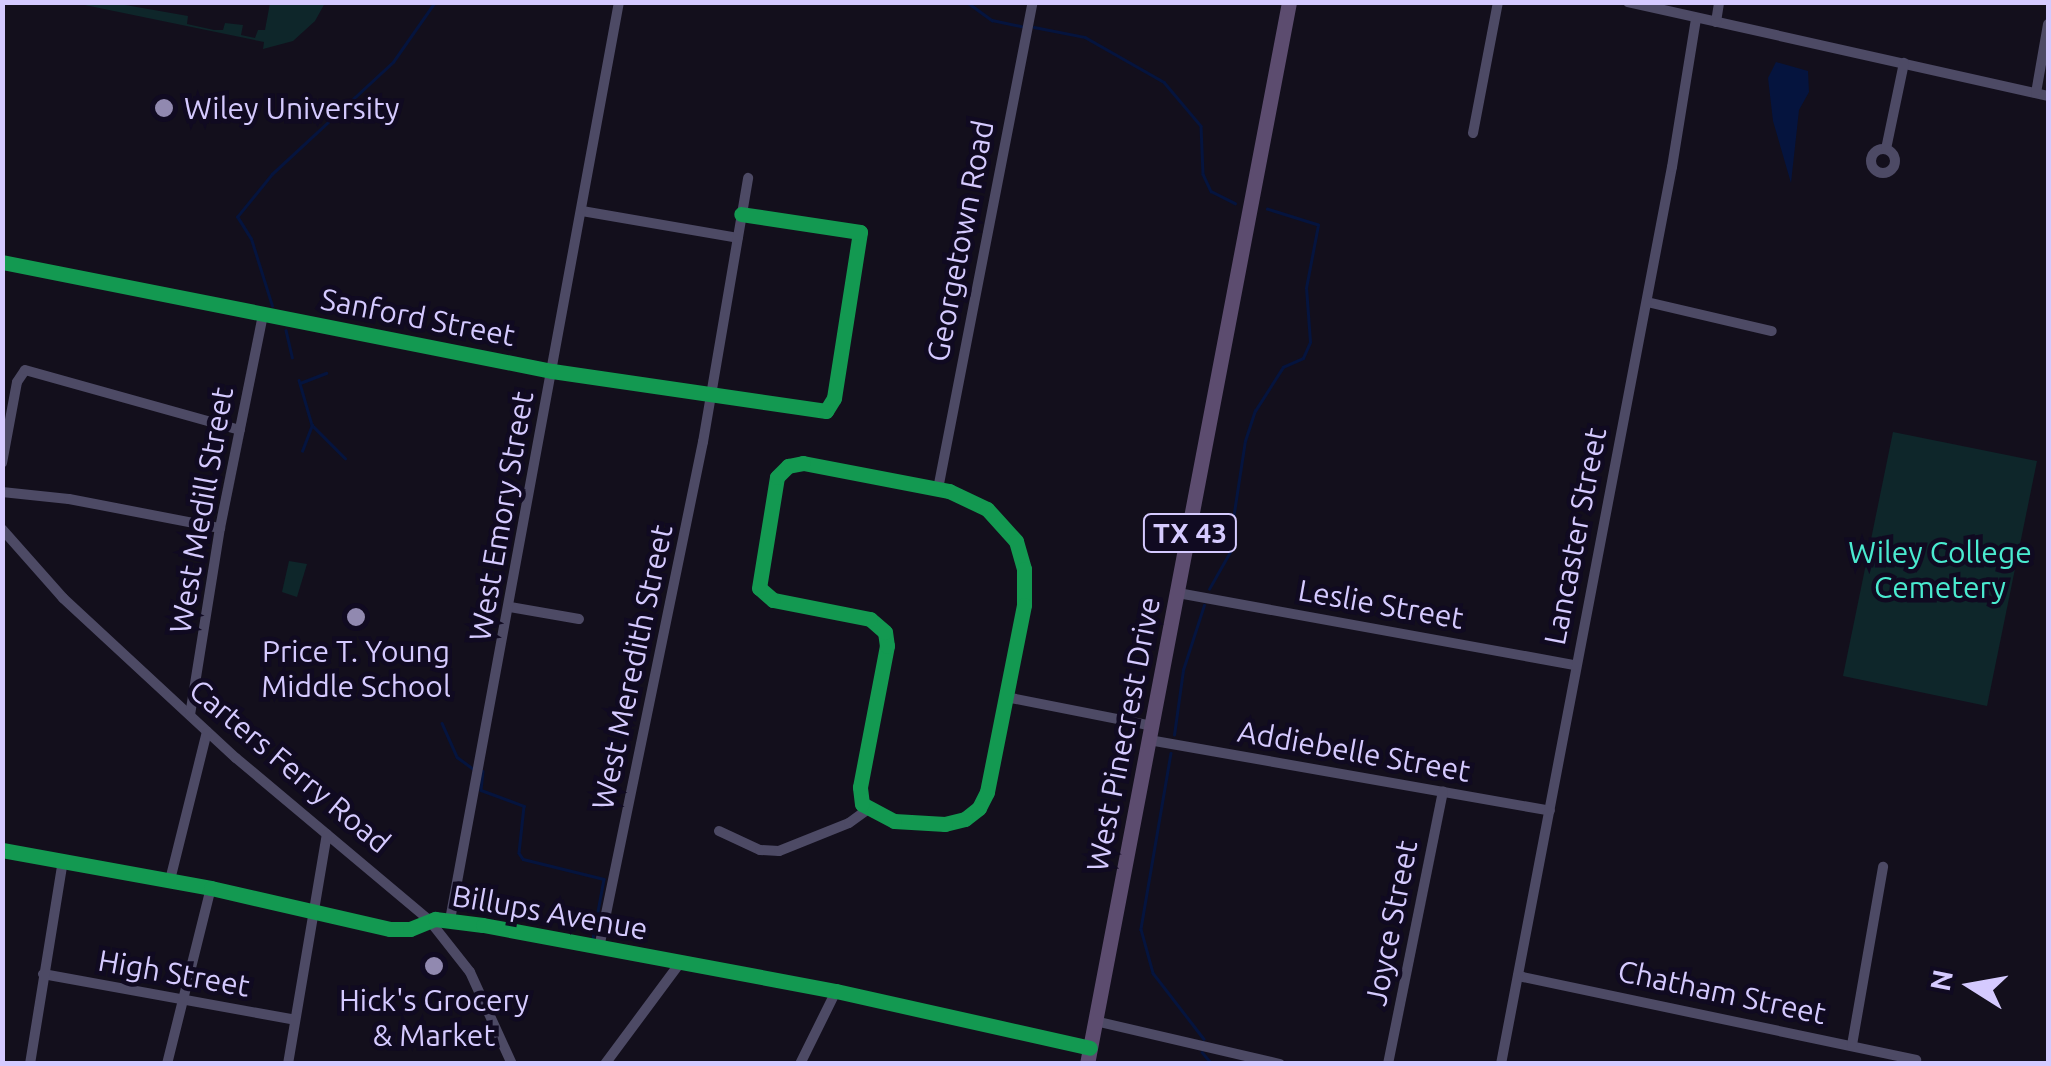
<!DOCTYPE html>
<style>
body{margin:0}
#map{position:relative;width:2051px;height:1066px;overflow:hidden;background:#130f1c;font-family:Ubuntu,sans-serif}
div>[style]{position:absolute}
.green>*{inset:0;background:#0e262a}
.water>*{inset:0;background:#05143e}
.stream>*{height:2.5px;margin:-1.25px;padding:0 1.25px;transform-origin:1.25px;border-radius:1.25px;background:#05143e}
.minor>*{height:10px;margin:-5px;padding:0 5px;transform-origin:5px;border-radius:5px;background:#4d4a65}
.minor>.ring{margin:-5px;padding:0;box-sizing:content-box;background:none;border:10px solid #4d4a65;border-radius:50%}
.primary>*{height:15px;margin:-7.5px;padding:0 7.5px;transform-origin:7.5px;border-radius:7.5px;background:#5c4c6f}
.cycleway>*{height:15px;margin:-7.5px;padding:0 7.5px;transform-origin:7.5px;border-radius:7.5px;background:#139951}
.dots>*{width:28px;height:28px;translate:-50% -50%;box-sizing:border-box;border:5px solid #100a21;border-radius:50%}
span{translate:-50% -50%;white-space:nowrap;text-align:center;line-height:1.15;-webkit-text-stroke:9px #100a21;paint-order:stroke}
.shield-label span{padding:2px 8px;background:#100a21;border:2px solid;border-radius:8px;-webkit-text-stroke-width:0}
.shield-label{font-size:28px;color:#d5caff;font-weight:700}
.poi-label{font-size:30px;color:#d5caff}
.left{translate:0 -50%;text-align:left}
.street-label{font-size:30px;color:#d5caff}
.park-label{font-size:30px;color:#4aebd0}
.frame{position:absolute;inset:0;border:5px solid #d5caff;pointer-events:none}
.north{position:absolute;left:1921px;top:936px;width:100px;height:100px;-webkit-text-stroke:8px #100a21;paint-order:stroke;rotate:281deg;font-size:28px;font-weight:700;line-height:40px;text-align:center;color:#d5caff}
.north::after{content:'';display:block;margin:auto;width:35px;height:45px;background:#d5caff;clip-path:polygon(50% 0,100% 100%,50% 72%,0 100%)}
</style>
<div id="map">
<div class="green">
<i style="clip-path:polygon(75px 3px,114px 3px,188px 16px,187px 24px,214px 30px,223px 30px,225px 23px,243px 25px,241px 35px,255px 38px,258px 30px,265px 30px,270px 3px,325px 3px,315px 21px,293px 41px,263px 49px,264px 42px)"></i>
<i style="clip-path:polygon(1893px 432px,2037px 461px,1987px 706px,1843px 676px)"></i>
<i style="clip-path:polygon(289px 561px,307px 564px,297px 597px,282px 592px)"></i>
</div>
<div class="water">
<i style="clip-path:polygon(1776px 62px,1808px 71px,1809px 92px,1799px 110px,1791px 183px,1773px 121px,1768px 78px)"></i>
</div>
<div class="stream">
<i style="left:967px;top:2px;width:31px;rotate:36deg"></i>
<i style="left:992px;top:20px;width:30px;rotate:12deg"></i>
<i style="left:1034px;top:27px;width:52px;rotate:11.1deg"></i>
<i style="left:1085px;top:37px;width:91px;rotate:29.7deg"></i>
<i style="left:1164px;top:82px;width:57px;rotate:49.9deg"></i>
<i style="left:1201px;top:126px;width:48px;rotate:87.6deg"></i>
<i style="left:1203px;top:174px;width:19px;rotate:65deg"></i>
<i style="left:1211px;top:191px;width:27px;rotate:27deg"></i>
<i style="left:272px;top:306px;width:70px;rotate:-107.4deg"></i>
<i style="left:251px;top:239px;width:26px;rotate:-122deg"></i>
<i style="left:237px;top:217px;width:55px;rotate:-50.9deg"></i>
<i style="left:272px;top:174px;width:165px;rotate:-42.8deg"></i>
<i style="left:393px;top:62px;width:73px;rotate:-55deg"></i>
<i style="left:286px;top:330px;width:28px;rotate:77deg"></i>
<i style="left:299px;top:380px;width:47px;rotate:73.9deg"></i>
<i style="left:312px;top:425px;width:47px;rotate:45deg"></i>
<i style="left:300px;top:383px;width:28px;rotate:-21deg"></i>
<i style="left:302px;top:451px;width:28px;rotate:-69deg"></i>
<i style="left:1231px;top:532px;width:92px;rotate:-81.3deg"></i>
<i style="left:1245px;top:441px;width:32px;rotate:-72deg"></i>
<i style="left:1255px;top:411px;width:52px;rotate:-57.5deg"></i>
<i style="left:1283px;top:367px;width:22px;rotate:-24deg"></i>
<i style="left:1303px;top:358px;width:17px;rotate:-66deg"></i>
<i style="left:1310px;top:342px;width:54px;rotate:-94.2deg"></i>
<i style="left:1306px;top:288px;width:64px;rotate:-79.2deg"></i>
<i style="left:1318px;top:225px;width:53px;rotate:-162.6deg"></i>
<i style="left:1209px;top:589px;width:43px;rotate:-60.4deg"></i>
<i style="left:1230px;top:552px;width:9px;rotate:-96deg"></i>
<i style="left:442px;top:723px;width:37px;rotate:66deg"></i>
<i style="left:457px;top:757px;width:19px;rotate:36deg"></i>
<i style="left:1174px;top:735px;width:66px;rotate:-82.1deg"></i>
<i style="left:1183px;top:670px;width:68px;rotate:-72.1deg"></i>
<i style="left:1171px;top:753px;width:179px;rotate:99.7deg"></i>
<i style="left:1141px;top:929px;width:46px;rotate:74.7deg"></i>
<i style="left:1153px;top:973px;width:83px;rotate:52.3deg"></i>
<i style="left:483px;top:771px;width:19px;rotate:96deg"></i>
<i style="left:481px;top:790px;width:46px;rotate:20.4deg"></i>
<i style="left:524px;top:806px;width:47px;rotate:96.1deg"></i>
<i style="left:519px;top:853px;width:7px;rotate:56deg"></i>
<i style="left:523px;top:859px;width:83px;rotate:13.9deg"></i>
<i style="left:604px;top:879px;width:61px;rotate:100.4deg"></i>
<i style="left:1202px;top:1052px;width:16px;rotate:50deg"></i>
</div>
<div class="minor">
<i style="left:1628px;top:2px;width:430px;rotate:12.6deg"></i>
<i style="left:1716px;top:22px;width:20px;rotate:-81deg"></i>
<i style="left:2036px;top:93px;width:70px;rotate:-80.1deg"></i>
<i style="left:1473px;top:133px;width:133px;rotate:-79.2deg"></i>
<i class="ring" style="left:1871px;top:149px;width:14px;height:14px"></i>
<i style="left:1886px;top:149px;width:88px;rotate:-78.2deg"></i>
<i style="left:582px;top:211px;width:158px;rotate:9.8deg"></i>
<i style="left:2px;top:262px;width:561px;rotate:11.21deg"></i>
<i style="left:552px;top:371px;width:277px;rotate:8.3deg"></i>
<i style="left:826px;top:411px;width:15px;rotate:-58deg"></i>
<i style="left:834px;top:398px;width:168px;rotate:-81.1deg"></i>
<i style="left:860px;top:232px;width:120px;rotate:-171.4deg"></i>
<i style="left:1647px;top:302px;width:128px;rotate:13.1deg"></i>
<i style="left:2px;top:463px;width:82px;rotate:-79.5deg"></i>
<i style="left:17px;top:382px;width:14px;rotate:-56deg"></i>
<i style="left:25px;top:370px;width:223px;rotate:15.6deg"></i>
<i style="left:803px;top:463px;width:149px;rotate:10.9deg"></i>
<i style="left:949px;top:491px;width:42px;rotate:25.3deg"></i>
<i style="left:987px;top:509px;width:43px;rotate:47.8deg"></i>
<i style="left:1016px;top:541px;width:29px;rotate:74deg"></i>
<i style="left:1024px;top:569px;width:36px;rotate:90deg"></i>
<i style="left:1024px;top:605px;width:191px;rotate:101.2deg"></i>
<i style="left:987px;top:792px;width:18px;rotate:117deg"></i>
<i style="left:979px;top:808px;width:18px;rotate:142deg"></i>
<i style="left:965px;top:819px;width:21px;rotate:166deg"></i>
<i style="left:945px;top:824px;width:51px;rotate:-176.6deg"></i>
<i style="left:894px;top:821px;width:36px;rotate:-152deg"></i>
<i style="left:862px;top:804px;width:17px;rotate:-97deg"></i>
<i style="left:860px;top:787px;width:144px;rotate:-79.2deg"></i>
<i style="left:887px;top:646px;width:14px;rotate:-98deg"></i>
<i style="left:885px;top:632px;width:20px;rotate:-139deg"></i>
<i style="left:870px;top:619px;width:99px;rotate:-168.9deg"></i>
<i style="left:773px;top:600px;width:18px;rotate:-139deg"></i>
<i style="left:759px;top:588px;width:112px;rotate:-80.8deg"></i>
<i style="left:777px;top:477px;width:16px;rotate:-45deg"></i>
<i style="left:788px;top:466px;width:15px;rotate:-11deg"></i>
<i style="left:938px;top:489px;width:496px;rotate:-79deg"></i>
<i style="left:2px;top:492px;width:67px;rotate:6deg"></i>
<i style="left:69px;top:499px;width:154px;rotate:10.9deg"></i>
<i style="left:2px;top:529px;width:92px;rotate:48.5deg"></i>
<i style="left:63px;top:598px;width:236px;rotate:42.8deg"></i>
<i style="left:236px;top:758px;width:252px;rotate:40deg"></i>
<i style="left:429px;top:920px;width:66px;rotate:51.7deg"></i>
<i style="left:470px;top:972px;width:101px;rotate:65.5deg"></i>
<i style="left:1178px;top:593px;width:403px;rotate:10.3deg"></i>
<i style="left:510px;top:607px;width:70px;rotate:9.9deg"></i>
<i style="left:1006px;top:697px;width:149px;rotate:11.2deg"></i>
<i style="left:190px;top:715px;width:189px;rotate:-80.9deg"></i>
<i style="left:220px;top:528px;width:218px;rotate:-78.6deg"></i>
<i style="left:1149px;top:740px;width:407px;rotate:10deg"></i>
<i style="left:719px;top:831px;width:45px;rotate:24.9deg"></i>
<i style="left:760px;top:850px;width:19px;rotate:3deg"></i>
<i style="left:779px;top:851px;width:75px;rotate:-21.8deg"></i>
<i style="left:849px;top:823px;width:24px;rotate:-36deg"></i>
<i style="left:2px;top:850px;width:212px;rotate:10.3deg"></i>
<i style="left:211px;top:888px;width:184px;rotate:12.9deg"></i>
<i style="left:390px;top:929px;width:20px"></i>
<i style="left:410px;top:929px;width:27px;rotate:-22deg"></i>
<i style="left:435px;top:919px;width:48px;rotate:7.1deg"></i>
<i style="left:483px;top:925px;width:359px;rotate:10.6deg"></i>
<i style="left:836px;top:991px;width:260px;rotate:12.6deg"></i>
<i style="left:170px;top:880px;width:153px;rotate:-76deg"></i>
<i style="left:450px;top:920px;width:933px;rotate:-79.57deg"></i>
<i style="left:599px;top:948px;width:517px;rotate:-78.39deg"></i>
<i style="left:703px;top:442px;width:268px;rotate:-80.3deg"></i>
<i style="left:43px;top:974px;width:256px;rotate:10.3deg"></i>
<i style="left:1518px;top:976px;width:407px;rotate:11.9deg"></i>
<i style="left:1095px;top:1021px;width:190px;rotate:13.1deg"></i>
<i style="left:1852px;top:1045px;width:181px;rotate:-80.1deg"></i>
<i style="left:30px;top:1064px;width:206px;rotate:-80.8deg"></i>
<i style="left:167px;top:1064px;width:181px;rotate:-76deg"></i>
<i style="left:288px;top:1064px;width:233px;rotate:-80.4deg"></i>
<i style="left:605px;top:1064px;width:126px;rotate:-53.4deg"></i>
<i style="left:800px;top:1064px;width:81px;rotate:-63.7deg"></i>
<i style="left:1388px;top:1064px;width:278px;rotate:-78.6deg"></i>
<i style="left:1501px;top:1064px;width:913px;rotate:-79.21deg"></i>
<i style="left:1672px;top:167px;width:151px;rotate:-80.8deg"></i>
</div>
<div class="primary">
<i style="left:1087px;top:1064px;width:1081px;rotate:-79.23deg"></i>
</div>
<div class="cycleway">
<i style="left:2px;top:262px;width:561px;rotate:11.21deg"></i>
<i style="left:552px;top:371px;width:277px;rotate:8.3deg"></i>
<i style="left:826px;top:411px;width:15px;rotate:-58deg"></i>
<i style="left:834px;top:398px;width:168px;rotate:-81.1deg"></i>
<i style="left:860px;top:232px;width:120px;rotate:-171.4deg"></i>
<i style="left:803px;top:463px;width:149px;rotate:10.9deg"></i>
<i style="left:949px;top:491px;width:42px;rotate:25.3deg"></i>
<i style="left:987px;top:509px;width:43px;rotate:47.8deg"></i>
<i style="left:1016px;top:541px;width:29px;rotate:74deg"></i>
<i style="left:1024px;top:569px;width:36px;rotate:90deg"></i>
<i style="left:1024px;top:605px;width:191px;rotate:101.2deg"></i>
<i style="left:987px;top:792px;width:18px;rotate:117deg"></i>
<i style="left:979px;top:808px;width:18px;rotate:142deg"></i>
<i style="left:965px;top:819px;width:21px;rotate:166deg"></i>
<i style="left:945px;top:824px;width:51px;rotate:-176.6deg"></i>
<i style="left:894px;top:821px;width:36px;rotate:-152deg"></i>
<i style="left:862px;top:804px;width:17px;rotate:-97deg"></i>
<i style="left:860px;top:787px;width:144px;rotate:-79.2deg"></i>
<i style="left:887px;top:646px;width:14px;rotate:-98deg"></i>
<i style="left:885px;top:632px;width:20px;rotate:-139deg"></i>
<i style="left:870px;top:619px;width:99px;rotate:-168.9deg"></i>
<i style="left:773px;top:600px;width:18px;rotate:-139deg"></i>
<i style="left:759px;top:588px;width:112px;rotate:-80.8deg"></i>
<i style="left:777px;top:477px;width:16px;rotate:-45deg"></i>
<i style="left:788px;top:466px;width:15px;rotate:-11deg"></i>
<i style="left:2px;top:850px;width:212px;rotate:10.3deg"></i>
<i style="left:211px;top:888px;width:184px;rotate:12.9deg"></i>
<i style="left:390px;top:929px;width:20px"></i>
<i style="left:410px;top:929px;width:27px;rotate:-22deg"></i>
<i style="left:435px;top:919px;width:48px;rotate:7.1deg"></i>
<i style="left:483px;top:925px;width:359px;rotate:10.6deg"></i>
<i style="left:836px;top:991px;width:260px;rotate:12.6deg"></i>
</div>
<div class="dots">
<i style="left:164px;top:108px;background:#9189b0"></i>
<i style="left:356px;top:617px;background:#9189b0"></i>
<i style="left:434px;top:966px;background:#9189b0"></i>
</div>
<div class="shield-label">
<span style="left:1190px;top:533px">TX 43</span>
</div>
<div class="poi-label">
<span class="left" style="left:184px;top:108px">Wiley University</span>
<span style="left:356px;top:668px">Price T. Young<br>Middle School</span>
<span style="left:434px;top:1017px">Hick's Grocery<br>&amp; Market</span>
</div>
<div class="street-label">
<span style="left:960px;top:241px;rotate:-79deg">Georgetown Road</span>
<span style="left:418px;top:317px;rotate:11deg">Sanford Street</span>
<span style="left:201px;top:510px;rotate:-80deg">West Medill Street</span>
<span style="left:501px;top:516px;rotate:-80deg">West Emory Street</span>
<span style="left:1575px;top:536px;rotate:-79deg">Lancaster Street</span>
<span style="left:1381px;top:604px;rotate:10deg">Leslie Street</span>
<span style="left:632px;top:667px;rotate:-78deg">West Meredith Street</span>
<span style="left:1123px;top:734px;rotate:-79deg">West Pinecrest Drive</span>
<span style="left:1354px;top:751px;rotate:10deg">Addiebelle Street</span>
<span style="left:290px;top:766px;rotate:40deg">Carters Ferry Road</span>
<span style="left:550px;top:912px;rotate:10deg">Billups Avenue</span>
<span style="left:1391px;top:923px;rotate:-79deg">Joyce Street</span>
<span style="left:174px;top:973px;rotate:10deg">High Street</span>
<span style="left:1722px;top:992px;rotate:12deg">Chatham Street</span>
</div>
<div class="park-label">
<span style="left:1940px;top:569px">Wiley College<br>Cemetery</span>
</div>
<div class="frame"></div>
<div class="north">N</div>
</div>
